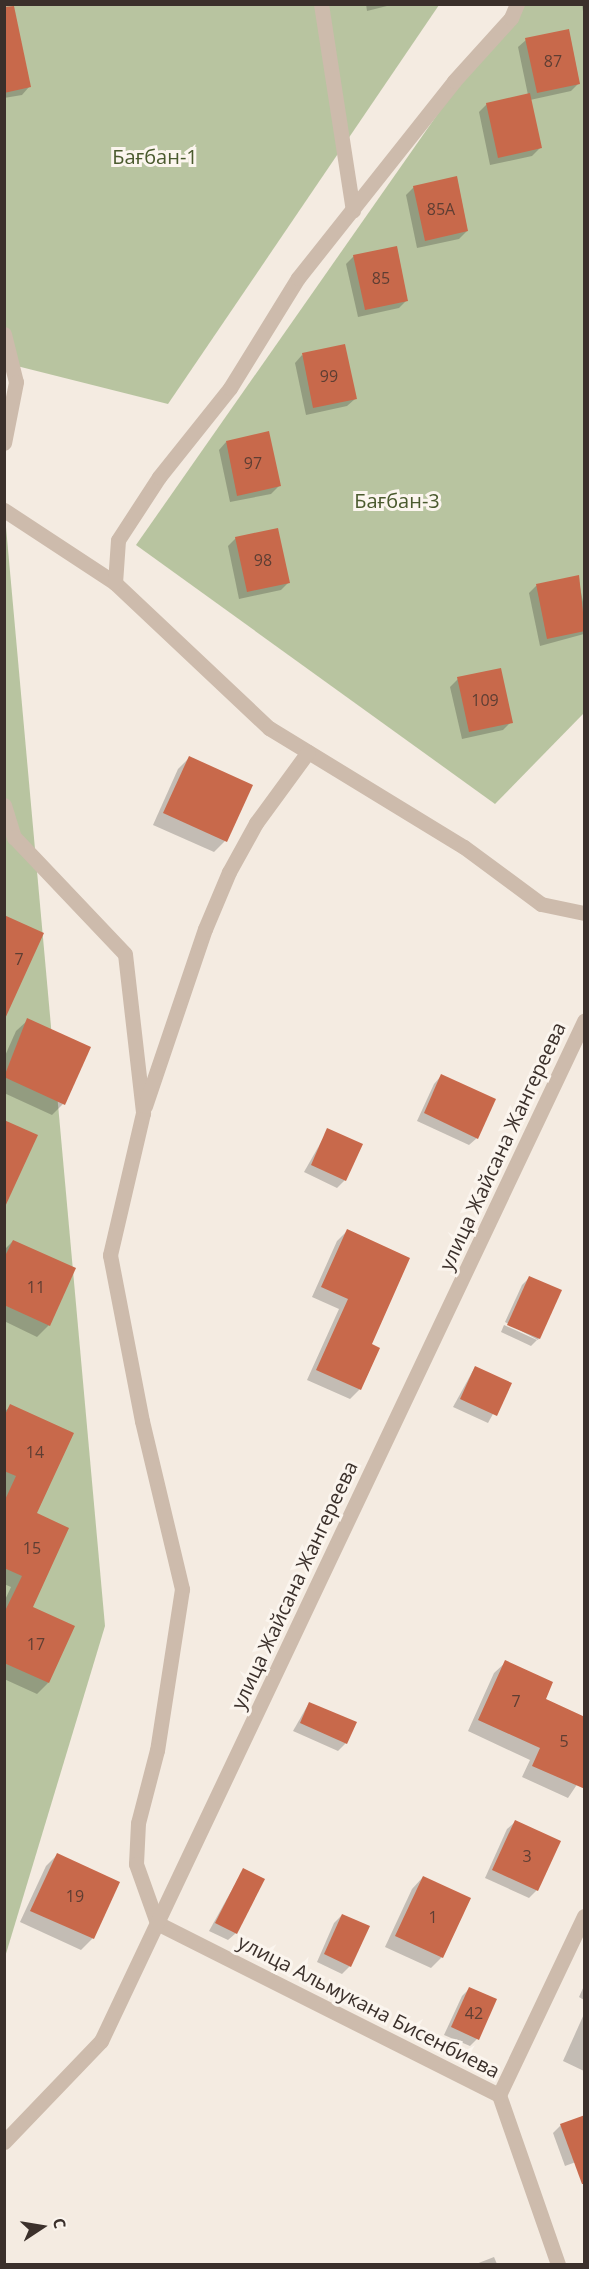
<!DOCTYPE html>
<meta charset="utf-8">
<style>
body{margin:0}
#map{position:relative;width:589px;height:2269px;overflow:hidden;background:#f4ebe1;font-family:"Open Sans",sans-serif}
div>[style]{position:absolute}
.green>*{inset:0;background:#b8c4a0}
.shadow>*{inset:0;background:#0003}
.building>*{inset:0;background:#c8694b}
.minor>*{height:15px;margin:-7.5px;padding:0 7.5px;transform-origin:7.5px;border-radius:7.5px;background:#cdbbac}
span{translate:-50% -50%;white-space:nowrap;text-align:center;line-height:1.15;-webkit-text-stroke:6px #fbf5ee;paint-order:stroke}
.number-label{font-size:16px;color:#5e3e33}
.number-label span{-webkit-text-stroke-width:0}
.park-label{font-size:20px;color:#4a5a2e}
.street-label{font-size:20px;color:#3b302b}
.frame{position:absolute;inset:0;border:6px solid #3b302b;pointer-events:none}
.north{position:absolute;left:12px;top:2197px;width:60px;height:60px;-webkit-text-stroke:4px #fbf5ee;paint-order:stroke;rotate:78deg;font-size:16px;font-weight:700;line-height:24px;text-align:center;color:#3b302b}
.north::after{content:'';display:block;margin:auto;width:21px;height:27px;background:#3b302b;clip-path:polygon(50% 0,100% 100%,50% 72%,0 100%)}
</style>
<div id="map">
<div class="green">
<i style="clip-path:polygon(4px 5px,439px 5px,168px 404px,5px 363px)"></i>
<i style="clip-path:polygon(514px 5px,584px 5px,584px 713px,495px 804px,136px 545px)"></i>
<i style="clip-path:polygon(4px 505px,105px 1626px,5px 1957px,4px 1957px)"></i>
</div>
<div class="shadow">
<i style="clip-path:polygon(366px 4px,395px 4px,367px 11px)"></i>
<i style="clip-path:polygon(582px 4px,584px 4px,584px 19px)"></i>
<i style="clip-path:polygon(4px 37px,29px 87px,22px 95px,4px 98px)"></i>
<i style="clip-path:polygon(526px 40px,579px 83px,571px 91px,530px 100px,540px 148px,532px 156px,490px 165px,479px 112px,487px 104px,528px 95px,518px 47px)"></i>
<i style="clip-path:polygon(414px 187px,467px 231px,459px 239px,417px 248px,406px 195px)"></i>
<i style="clip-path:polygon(354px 256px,407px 300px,399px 308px,358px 317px,346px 264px)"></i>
<i style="clip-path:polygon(302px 355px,355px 399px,347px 406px,306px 415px,295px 363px)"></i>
<i style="clip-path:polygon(226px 442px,279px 486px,271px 494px,230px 502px,219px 450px)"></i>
<i style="clip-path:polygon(236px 538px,289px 582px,281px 590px,239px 599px,228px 546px)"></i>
<i style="clip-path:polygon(578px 577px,584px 607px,584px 634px,540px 646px,529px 593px,536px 586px)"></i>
<i style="clip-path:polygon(458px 679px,511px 722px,503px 730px,462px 739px,450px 687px)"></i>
<i style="clip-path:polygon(190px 757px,225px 841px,214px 852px,153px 825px,178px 769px)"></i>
<i style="clip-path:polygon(28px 1020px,63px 1104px,52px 1115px,4px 1093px,4px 1058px,16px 1031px)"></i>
<i style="clip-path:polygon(441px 1076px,477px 1138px,469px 1145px,417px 1121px,434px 1084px)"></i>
<i style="clip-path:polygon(328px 1130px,345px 1180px,337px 1188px,304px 1172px)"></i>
<i style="clip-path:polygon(347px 1231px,370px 1345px,360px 1389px,350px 1399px,307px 1380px,339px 1309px,312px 1297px,337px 1241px)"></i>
<i style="clip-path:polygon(13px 1241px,49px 1325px,37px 1337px,4px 1321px,4px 1250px)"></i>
<i style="clip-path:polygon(530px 1277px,539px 1338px,538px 1340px,505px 1322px,522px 1285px)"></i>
<i style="clip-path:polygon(504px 1325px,537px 1340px,531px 1346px,501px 1332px)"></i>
<i style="clip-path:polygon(475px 1367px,510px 1383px,488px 1423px,453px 1407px)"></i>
<i style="clip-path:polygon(11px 1406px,35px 1514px,31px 1607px,48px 1683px,37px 1694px,4px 1679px,4px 1602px,11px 1587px,4px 1584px,4px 1412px)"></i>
<i style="clip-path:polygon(506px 1662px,544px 1699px,584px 1774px,568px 1798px,522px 1777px,530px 1760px,468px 1731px,494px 1673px)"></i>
<i style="clip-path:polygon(309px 1703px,346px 1743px,338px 1751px,293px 1731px)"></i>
<i style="clip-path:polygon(515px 1822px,537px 1890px,529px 1898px,485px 1878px,507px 1829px)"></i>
<i style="clip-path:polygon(57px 1855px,118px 1883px,93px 1938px,81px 1950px,20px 1922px,46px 1866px)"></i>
<i style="clip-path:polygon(243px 1870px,236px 1933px,228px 1940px,209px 1931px)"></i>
<i style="clip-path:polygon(423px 1877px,442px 1957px,431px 1968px,385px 1947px,412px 1889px)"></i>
<i style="clip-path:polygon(342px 1915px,350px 1966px,342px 1974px,317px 1962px,334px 1923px)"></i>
<i style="clip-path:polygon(584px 1986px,584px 2000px,579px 1997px)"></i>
<i style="clip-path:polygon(469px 1989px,477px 2039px,470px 2046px,444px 2035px,462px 1996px)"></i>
<i style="clip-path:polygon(584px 2014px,584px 2071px,563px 2061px)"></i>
<i style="clip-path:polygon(561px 2125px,584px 2159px,565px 2166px,553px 2133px)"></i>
<i style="clip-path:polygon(494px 2257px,497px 2264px,476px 2264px)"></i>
</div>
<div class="building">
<i style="clip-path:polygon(14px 6px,31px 87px,4px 93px,4px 7px)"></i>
<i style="clip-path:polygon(569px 29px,580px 84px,537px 93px,525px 38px)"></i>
<i style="clip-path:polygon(530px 93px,542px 148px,498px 158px,486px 103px)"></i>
<i style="clip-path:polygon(457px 176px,468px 231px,425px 241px,413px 186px)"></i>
<i style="clip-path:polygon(397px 246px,408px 301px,365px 310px,353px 255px)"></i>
<i style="clip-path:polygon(345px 344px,357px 399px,313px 408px,302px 353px)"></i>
<i style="clip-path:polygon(269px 431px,281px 486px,237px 496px,226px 441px)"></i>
<i style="clip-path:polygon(278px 528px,290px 583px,247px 592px,235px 537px)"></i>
<i style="clip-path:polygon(579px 575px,585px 631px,547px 639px,536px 584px)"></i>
<i style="clip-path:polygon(501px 668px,513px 723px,469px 732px,457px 677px)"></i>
<i style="clip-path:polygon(189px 756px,253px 785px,227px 842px,163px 813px)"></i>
<i style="clip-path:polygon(4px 915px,44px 933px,4px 1021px)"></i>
<i style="clip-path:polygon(27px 1018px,91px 1047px,65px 1105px,4px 1077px)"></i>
<i style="clip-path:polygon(441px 1074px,496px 1099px,478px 1139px,424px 1113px)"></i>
<i style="clip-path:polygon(4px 1120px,38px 1135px,4px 1209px)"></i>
<i style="clip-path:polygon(327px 1128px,363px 1144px,346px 1181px,311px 1165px)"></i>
<i style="clip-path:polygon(347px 1229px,410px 1258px,372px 1344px,380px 1348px,361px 1390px,316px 1370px,348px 1299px,321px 1287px)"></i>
<i style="clip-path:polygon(13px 1240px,76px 1268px,50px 1326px,4px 1305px,4px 1258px)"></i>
<i style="clip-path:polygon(529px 1276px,562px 1290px,540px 1339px,507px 1325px)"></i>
<i style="clip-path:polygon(475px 1366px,512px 1383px,497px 1416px,460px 1399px)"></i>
<i style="clip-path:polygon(10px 1404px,74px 1433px,37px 1513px,69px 1528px,33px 1607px,75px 1626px,49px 1683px,4px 1663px,4px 1613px,22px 1576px,4px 1568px,4px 1502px,16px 1476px,4px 1471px,4px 1417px)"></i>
<i style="clip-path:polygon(505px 1660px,553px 1682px,546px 1699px,585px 1717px,585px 1789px,532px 1766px,540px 1748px,478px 1720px)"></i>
<i style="clip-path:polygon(309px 1702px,357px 1722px,347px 1744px,300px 1723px)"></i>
<i style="clip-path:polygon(515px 1820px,561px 1841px,538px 1891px,492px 1870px)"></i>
<i style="clip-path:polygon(57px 1853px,120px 1882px,94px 1939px,30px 1911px)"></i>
<i style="clip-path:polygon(243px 1868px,265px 1879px,237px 1934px,215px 1923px)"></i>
<i style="clip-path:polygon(423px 1876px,471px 1898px,443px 1958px,395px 1936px)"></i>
<i style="clip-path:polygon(342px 1914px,370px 1926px,351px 1967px,324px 1954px)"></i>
<i style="clip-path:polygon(469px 1987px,497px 1999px,479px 2040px,451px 2027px)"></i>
<i style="clip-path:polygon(585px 2115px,585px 2184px,582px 2184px,560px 2124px)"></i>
</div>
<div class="minor">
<i style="left:321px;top:4px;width:209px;rotate:81.2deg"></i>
<i style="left:4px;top:334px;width:49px;rotate:76deg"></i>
<i style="left:16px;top:382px;width:62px;rotate:101.1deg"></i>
<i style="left:4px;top:510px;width:133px;rotate:33.3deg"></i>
<i style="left:115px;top:583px;width:212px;rotate:43.3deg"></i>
<i style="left:269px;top:728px;width:228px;rotate:31.4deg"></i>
<i style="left:464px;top:847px;width:96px;rotate:36.5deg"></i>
<i style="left:541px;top:904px;width:44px;rotate:11.8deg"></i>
<i style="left:115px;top:583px;width:43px;rotate:-86deg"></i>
<i style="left:118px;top:540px;width:75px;rotate:-56.9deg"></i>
<i style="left:159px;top:477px;width:114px;rotate:-51.4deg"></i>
<i style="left:230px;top:388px;width:129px;rotate:-58.3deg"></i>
<i style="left:298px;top:278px;width:251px;rotate:-51.6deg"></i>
<i style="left:454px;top:81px;width:85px;rotate:-47.9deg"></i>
<i style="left:511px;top:18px;width:15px;rotate:-67deg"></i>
<i style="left:4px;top:805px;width:34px;rotate:73deg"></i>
<i style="left:14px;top:837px;width:161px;rotate:46.5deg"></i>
<i style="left:125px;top:954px;width:160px;rotate:83.5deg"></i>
<i style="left:143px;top:1113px;width:146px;rotate:103.1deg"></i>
<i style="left:110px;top:1255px;width:169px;rotate:79.1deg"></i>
<i style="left:142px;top:1421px;width:173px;rotate:76.6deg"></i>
<i style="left:182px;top:1589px;width:163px;rotate:98.8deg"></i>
<i style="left:157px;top:1750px;width:75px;rotate:104.6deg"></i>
<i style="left:138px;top:1823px;width:41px;rotate:92.8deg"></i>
<i style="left:136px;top:1864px;width:63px;rotate:70.4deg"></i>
<i style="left:157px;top:1923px;width:383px;rotate:26.7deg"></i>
<i style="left:499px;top:2095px;width:179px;rotate:70.8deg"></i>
<i style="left:145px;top:1106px;width:187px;rotate:-71.3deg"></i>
<i style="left:205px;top:929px;width:62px;rotate:-67.2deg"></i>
<i style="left:229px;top:872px;width:56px;rotate:-61.1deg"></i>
<i style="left:256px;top:823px;width:88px;rotate:-53.8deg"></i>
<i style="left:499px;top:2095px;width:198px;rotate:-64.6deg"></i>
<i style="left:4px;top:2142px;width:140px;rotate:-46.2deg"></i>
<i style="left:101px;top:2041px;width:1129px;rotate:-64.66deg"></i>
</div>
<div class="number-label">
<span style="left:553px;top:61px">87</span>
<span style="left:441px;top:209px">85А</span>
<span style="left:381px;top:278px">85</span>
<span style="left:329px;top:376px">99</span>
<span style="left:253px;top:463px">97</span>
<span style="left:263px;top:560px">98</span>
<span style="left:485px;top:700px">109</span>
<span style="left:19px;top:959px">7</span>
<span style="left:36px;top:1287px">11</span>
<span style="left:35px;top:1452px">14</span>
<span style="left:32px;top:1548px">15</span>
<span style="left:36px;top:1644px">17</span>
<span style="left:516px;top:1701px">7</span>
<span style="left:564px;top:1741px">5</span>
<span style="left:527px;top:1856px">3</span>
<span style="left:75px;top:1896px">19</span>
<span style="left:433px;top:1917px">1</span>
<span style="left:474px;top:2013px">42</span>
</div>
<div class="park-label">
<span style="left:155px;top:156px">Бағбан-1</span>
<span style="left:397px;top:500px">Бағбан-3</span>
</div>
<div class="street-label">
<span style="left:502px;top:1146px;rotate:-65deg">улица Жайсана Жангереева</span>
<span style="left:294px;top:1585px;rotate:-65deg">улица Жайсана Жангереева</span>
<span style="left:369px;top:2006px;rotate:27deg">улица Альмукана Бисенбиева</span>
</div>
<div class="frame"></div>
<div class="north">С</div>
</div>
